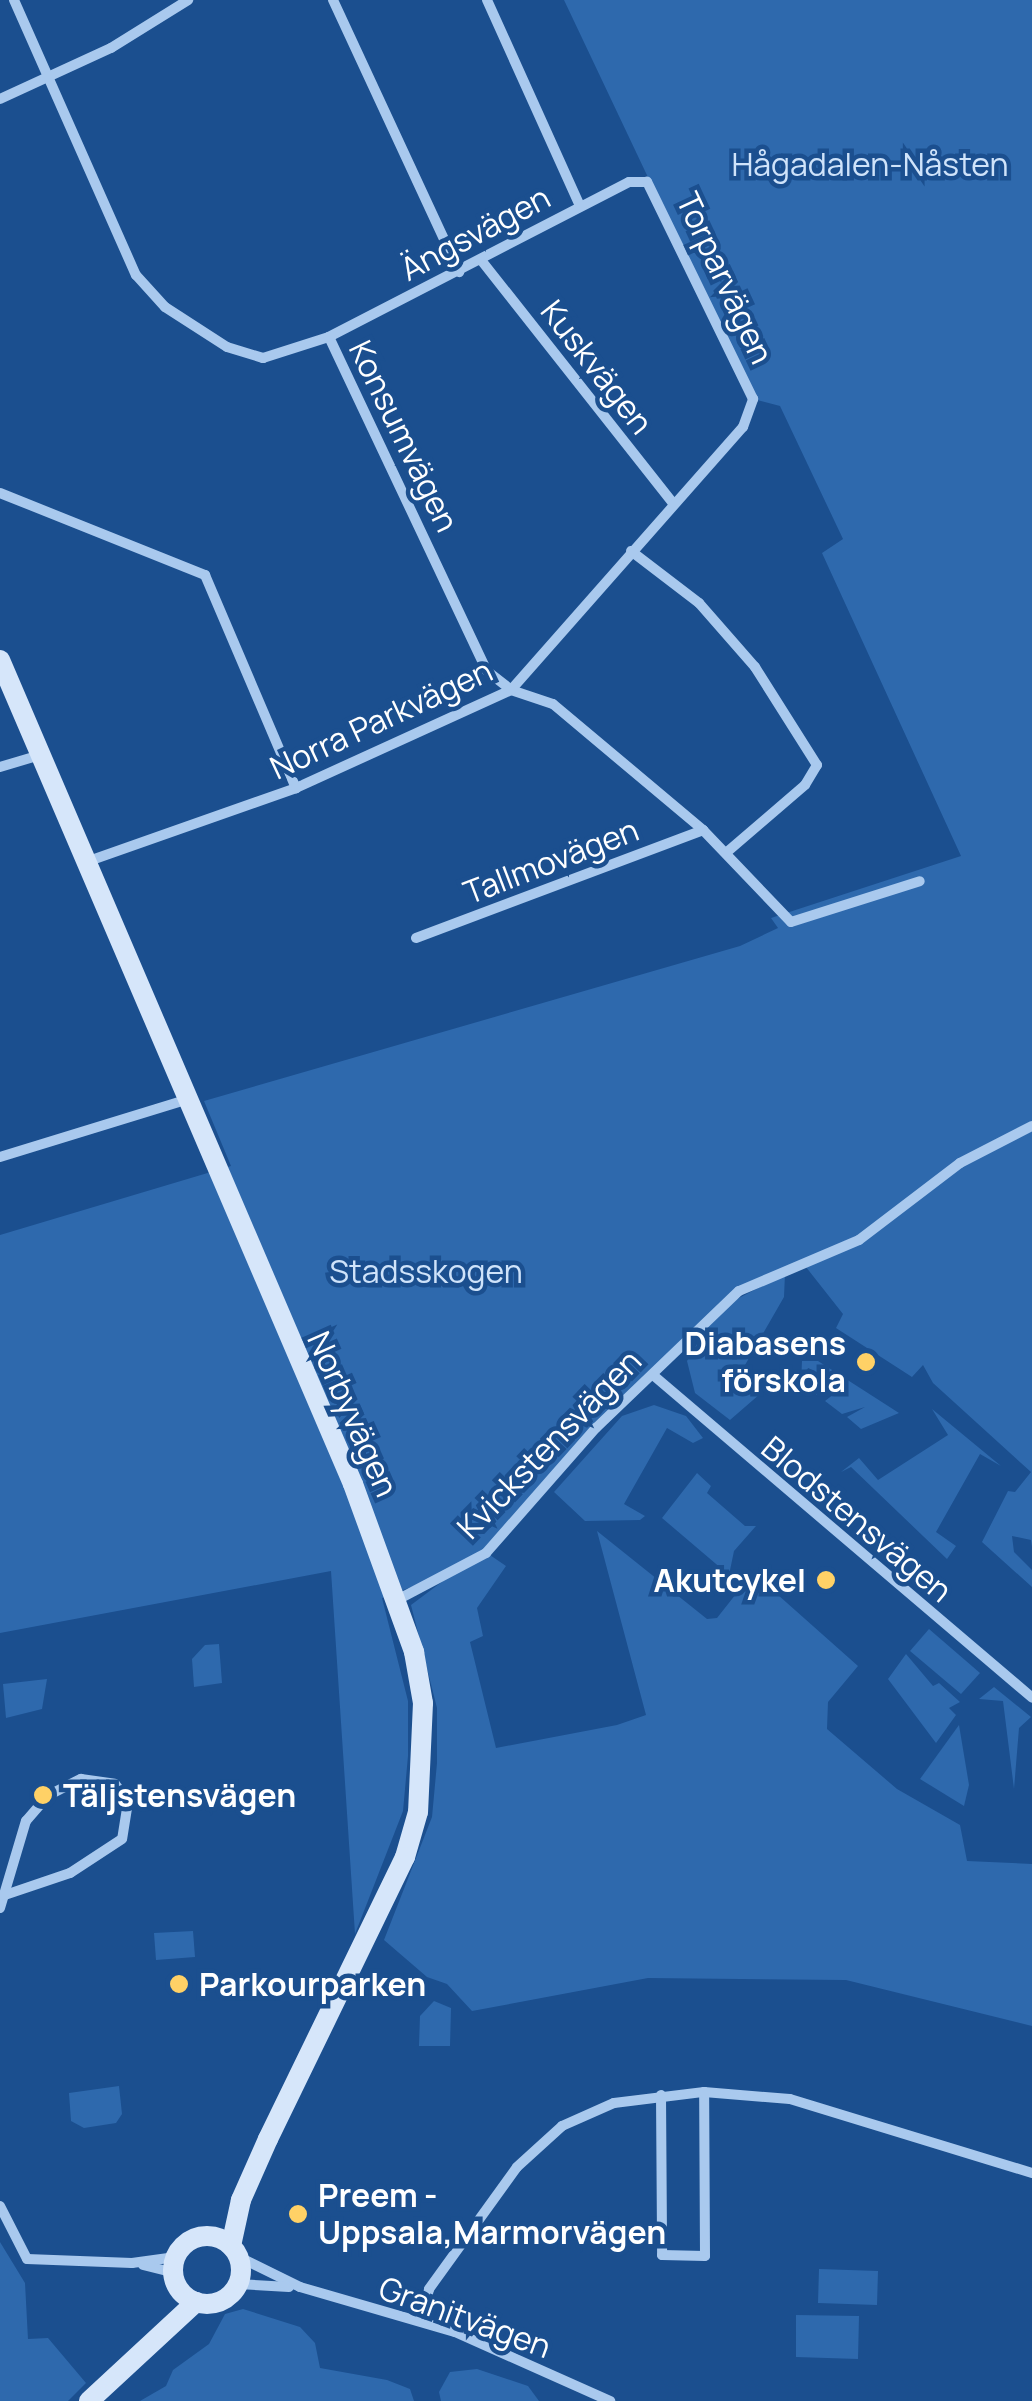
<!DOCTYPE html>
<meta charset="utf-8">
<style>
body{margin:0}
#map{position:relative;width:1032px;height:2401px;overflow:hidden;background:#1b4f8f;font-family:Manrope,sans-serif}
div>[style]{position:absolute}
.green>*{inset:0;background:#2e69ad}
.street>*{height:10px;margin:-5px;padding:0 5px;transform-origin:5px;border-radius:5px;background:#a9c9ee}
.secondary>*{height:20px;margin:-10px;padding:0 10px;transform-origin:10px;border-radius:10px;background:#d6e6fa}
.secondary>.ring{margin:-10px;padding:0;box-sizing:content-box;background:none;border:20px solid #d6e6fa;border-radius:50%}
.dots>*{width:28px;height:28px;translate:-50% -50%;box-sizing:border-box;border:5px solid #1b4f8f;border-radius:50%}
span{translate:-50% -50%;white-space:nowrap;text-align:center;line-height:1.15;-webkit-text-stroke:9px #1b4f8f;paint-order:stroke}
.park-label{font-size:32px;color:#cfe3fa}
.street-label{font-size:32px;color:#fff}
.poi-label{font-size:32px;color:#fff;font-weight:700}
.right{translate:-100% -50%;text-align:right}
.left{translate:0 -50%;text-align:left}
</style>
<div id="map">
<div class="green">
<i style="clip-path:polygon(564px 0,1032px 0,1032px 1547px,1031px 1540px,1012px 1536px,1014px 1552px,1032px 1570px,1032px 1587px,982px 1542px,1008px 1491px,1015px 1492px,1031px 1472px,933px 1383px,923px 1365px,912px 1377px,836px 1328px,843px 1314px,802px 1262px,739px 1291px,596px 1428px,487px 1553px,506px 1566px,477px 1608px,483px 1636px,470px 1642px,496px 1748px,617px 1725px,646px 1715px,597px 1531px,707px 1619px,717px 1618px,747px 1580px,760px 1579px,858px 1666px,828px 1702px,827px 1729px,897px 1789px,960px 1825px,967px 1861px,1032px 1864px,1032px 2026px,846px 1980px,648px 1978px,472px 2011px,447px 1984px,427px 1977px,384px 1940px,432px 1817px,437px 1763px,437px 1708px,411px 1605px,459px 1569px,382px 1598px,408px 1701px,408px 1756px,403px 1811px,355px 1934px,331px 1571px,0 1633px,0 1235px,231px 1166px,204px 1101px,740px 946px,778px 928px,771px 918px,961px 856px,822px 553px,843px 539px,780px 406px,753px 399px)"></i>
<i style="clip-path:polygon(785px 1274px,784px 1297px,741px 1372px,768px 1387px,730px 1420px,695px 1393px,687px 1361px,707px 1327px,737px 1299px)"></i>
<i style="clip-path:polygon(802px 1361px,818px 1361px,899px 1413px,861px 1429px,847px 1417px,865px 1407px,842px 1414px,825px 1401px,834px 1394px,829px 1385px,817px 1395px,805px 1385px,815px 1371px,808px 1368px,801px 1383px)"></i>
<i style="clip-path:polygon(654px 1405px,686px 1416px,703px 1438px,693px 1443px,667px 1428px,624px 1504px,645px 1516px,640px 1520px,585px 1521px,554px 1492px,622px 1416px)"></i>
<i style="clip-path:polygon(932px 1409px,1001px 1466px,980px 1454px,936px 1532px,956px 1546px,947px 1559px,851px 1467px,841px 1472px,859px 1458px,878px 1480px,948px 1435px)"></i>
<i style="clip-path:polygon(697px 1473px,711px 1486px,707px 1493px,745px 1526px,756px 1526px,734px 1551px,729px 1575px,662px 1518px)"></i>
<i style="clip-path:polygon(929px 1629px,980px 1673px,961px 1694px,910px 1651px)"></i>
<i style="clip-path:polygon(219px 1644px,222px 1683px,194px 1687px,192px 1659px,205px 1645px)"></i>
<i style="clip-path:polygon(906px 1654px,933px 1686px,939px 1683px,960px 1702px,949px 1708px,956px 1715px,936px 1743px,888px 1679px)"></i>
<i style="clip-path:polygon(47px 1679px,42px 1709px,6px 1718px,3px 1684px)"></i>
<i style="clip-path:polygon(994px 1687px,1031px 1717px,1019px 1728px,1014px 1789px,1003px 1701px,979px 1699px)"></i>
<i style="clip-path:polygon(959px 1725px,969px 1785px,964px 1806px,920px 1779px)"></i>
<i style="clip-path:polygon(193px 1931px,195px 1957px,156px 1960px,154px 1933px)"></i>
<i style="clip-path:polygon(434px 2001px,451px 2008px,450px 2046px,419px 2046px,420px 2016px)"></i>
<i style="clip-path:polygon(119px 2086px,122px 2114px,116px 2123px,84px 2128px,71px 2121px,69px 2093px)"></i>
<i style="clip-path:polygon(0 2242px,25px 2283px,28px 2339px,48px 2338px,86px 2383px,68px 2401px,0 2401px)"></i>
<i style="clip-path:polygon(819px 2269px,878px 2271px,877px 2305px,818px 2303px)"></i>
<i style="clip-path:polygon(243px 2309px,300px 2327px,315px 2343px,320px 2368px,387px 2380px,410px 2389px,414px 2401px,140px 2401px,166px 2386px,173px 2370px,209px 2344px,225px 2314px)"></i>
<i style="clip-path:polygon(796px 2315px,859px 2316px,858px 2359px,796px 2357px)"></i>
<i style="clip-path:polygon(477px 2369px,528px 2386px,539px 2401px,441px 2401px,439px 2392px,450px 2372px)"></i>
</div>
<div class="street">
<i style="left:14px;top:0;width:301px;rotate:66.1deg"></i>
<i style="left:136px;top:275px;width:43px;rotate:47.8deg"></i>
<i style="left:165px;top:307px;width:74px;rotate:32.8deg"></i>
<i style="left:227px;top:347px;width:38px;rotate:17deg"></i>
<i style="left:263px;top:358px;width:69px;rotate:-17.7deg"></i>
<i style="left:329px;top:337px;width:369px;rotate:64.7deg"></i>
<i style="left:487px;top:671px;width:31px;rotate:38deg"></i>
<i style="left:511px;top:690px;width:44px;rotate:18.4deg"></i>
<i style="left:553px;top:704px;width:196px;rotate:40deg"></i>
<i style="left:703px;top:830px;width:127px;rotate:46.3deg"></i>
<i style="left:791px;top:922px;width:135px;rotate:-17.6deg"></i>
<i style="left:333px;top:0;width:300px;rotate:65.1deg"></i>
<i style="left:487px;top:0;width:226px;rotate:65.7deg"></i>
<i style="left:0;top:99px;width:122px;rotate:-24.7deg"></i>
<i style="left:111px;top:48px;width:91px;rotate:-31.9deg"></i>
<i style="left:481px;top:260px;width:311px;rotate:51.7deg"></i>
<i style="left:0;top:493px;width:221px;rotate:21.8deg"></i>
<i style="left:205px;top:575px;width:232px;rotate:66.9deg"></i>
<i style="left:631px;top:551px;width:86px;rotate:37.4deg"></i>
<i style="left:699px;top:603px;width:85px;rotate:48.8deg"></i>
<i style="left:755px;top:667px;width:116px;rotate:57.7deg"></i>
<i style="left:817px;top:765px;width:23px;rotate:121deg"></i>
<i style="left:805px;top:785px;width:104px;rotate:139.3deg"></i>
<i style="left:0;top:767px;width:42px;rotate:-16.7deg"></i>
<i style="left:86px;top:862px;width:223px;rotate:-19.4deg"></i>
<i style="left:296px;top:788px;width:236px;rotate:-24.5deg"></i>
<i style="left:511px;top:690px;width:351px;rotate:-48.6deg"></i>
<i style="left:743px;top:427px;width:30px;rotate:-70deg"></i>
<i style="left:753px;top:399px;width:242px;rotate:-116deg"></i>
<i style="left:647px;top:182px;width:18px;rotate:180deg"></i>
<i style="left:629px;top:182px;width:338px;rotate:152.7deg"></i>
<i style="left:416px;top:938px;width:307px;rotate:-20.6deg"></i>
<i style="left:0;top:1157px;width:194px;rotate:-17.1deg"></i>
<i style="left:653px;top:1375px;width:498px;rotate:40.4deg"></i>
<i style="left:397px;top:1600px;width:101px;rotate:-27.8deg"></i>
<i style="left:486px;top:1553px;width:167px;rotate:-48.7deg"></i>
<i style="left:596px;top:1428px;width:198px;rotate:-43.8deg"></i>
<i style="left:739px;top:1291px;width:130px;rotate:-23deg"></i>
<i style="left:859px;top:1240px;width:127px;rotate:-37.3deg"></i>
<i style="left:960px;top:1163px;width:81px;rotate:-27.2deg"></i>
<i style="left:0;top:1908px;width:91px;rotate:-73.4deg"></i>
<i style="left:26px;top:1821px;width:35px;rotate:-49deg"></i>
<i style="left:49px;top:1795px;width:36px;rotate:-27deg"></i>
<i style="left:81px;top:1779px;width:34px;rotate:8deg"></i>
<i style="left:115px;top:1784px;width:22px;rotate:54deg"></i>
<i style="left:128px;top:1802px;width:37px;rotate:99deg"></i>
<i style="left:122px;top:1839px;width:62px;rotate:146.8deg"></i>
<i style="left:70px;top:1873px;width:69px;rotate:161.3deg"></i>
<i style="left:661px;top:2095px;width:160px;rotate:89.6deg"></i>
<i style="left:662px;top:2255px;width:43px;rotate:1.3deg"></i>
<i style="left:705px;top:2256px;width:164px;rotate:-90.3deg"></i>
<i style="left:0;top:2206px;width:59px;rotate:63deg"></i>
<i style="left:27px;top:2259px;width:105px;rotate:2.2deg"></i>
<i style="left:132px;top:2263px;width:44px;rotate:-7.8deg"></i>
<i style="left:239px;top:2257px;width:68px;rotate:26.2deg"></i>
<i style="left:300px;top:2287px;width:161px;rotate:16.2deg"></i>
<i style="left:455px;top:2332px;width:170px;rotate:24deg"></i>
<i style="left:143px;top:2265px;width:32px;rotate:14deg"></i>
<i style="left:239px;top:2284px;width:50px;rotate:3.4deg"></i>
<i style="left:420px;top:2321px;width:33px;rotate:-74deg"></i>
<i style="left:429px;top:2289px;width:150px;rotate:-54.2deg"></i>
<i style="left:517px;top:2167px;width:61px;rotate:-42.3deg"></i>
<i style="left:562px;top:2126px;width:57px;rotate:-23.9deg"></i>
<i style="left:614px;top:2103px;width:91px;rotate:-7deg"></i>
<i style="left:704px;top:2092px;width:86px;rotate:4.7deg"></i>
<i style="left:790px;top:2099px;width:253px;rotate:17deg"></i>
</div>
<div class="secondary">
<i style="left:0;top:660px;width:896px;rotate:66.81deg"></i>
<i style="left:353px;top:1484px;width:179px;rotate:70deg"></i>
<i style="left:414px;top:1652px;width:52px;rotate:80deg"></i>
<i style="left:423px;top:1703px;width:109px;rotate:92.6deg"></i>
<i style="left:418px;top:1812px;width:47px;rotate:106.1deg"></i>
<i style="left:405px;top:1857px;width:314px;rotate:115.9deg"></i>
<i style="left:268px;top:2139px;width:67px;rotate:113.9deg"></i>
<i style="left:241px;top:2200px;width:47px;rotate:102.3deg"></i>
<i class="ring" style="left:173px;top:2236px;width:48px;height:48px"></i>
<i style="left:89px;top:2401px;width:146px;rotate:-42.8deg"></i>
</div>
<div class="dots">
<i style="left:866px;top:1362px;background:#ffd166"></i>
<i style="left:826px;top:1580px;background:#ffd166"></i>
<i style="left:43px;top:1795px;background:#ffd166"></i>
<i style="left:179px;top:1984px;background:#ffd166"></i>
<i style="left:298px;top:2214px;background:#ffd166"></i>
</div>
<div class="park-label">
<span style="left:870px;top:164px">Hågadalen-Nåsten</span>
<span style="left:426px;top:1271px">Stadsskogen</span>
</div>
<div class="street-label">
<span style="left:475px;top:233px;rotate:-28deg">Ängsvägen</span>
<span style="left:725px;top:278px;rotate:65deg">Torparvägen</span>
<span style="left:597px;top:367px;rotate:52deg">Kuskvägen</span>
<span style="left:404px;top:436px;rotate:64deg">Konsumvägen</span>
<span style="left:381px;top:719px;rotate:-25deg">Norra Parkvägen</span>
<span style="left:551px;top:861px;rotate:-21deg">Tallmovägen</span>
<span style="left:353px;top:1414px;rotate:66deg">Norbyvägen</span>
<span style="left:549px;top:1444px;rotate:-46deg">Kvickstensvägen</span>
<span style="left:857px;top:1519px;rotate:40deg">Blodstensvägen</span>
<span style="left:465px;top:2317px;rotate:20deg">Granitvägen</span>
</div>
<div class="poi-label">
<span class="right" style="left:846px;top:1362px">Diabasens<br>förskola</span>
<span class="right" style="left:806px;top:1580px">Akutcykel</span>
<span class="left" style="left:63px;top:1795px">Täljstensvägen</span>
<span class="left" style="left:199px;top:1984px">Parkourparken</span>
<span class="left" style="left:318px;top:2214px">Preem -<br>Uppsala,Marmorvägen</span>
</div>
</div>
